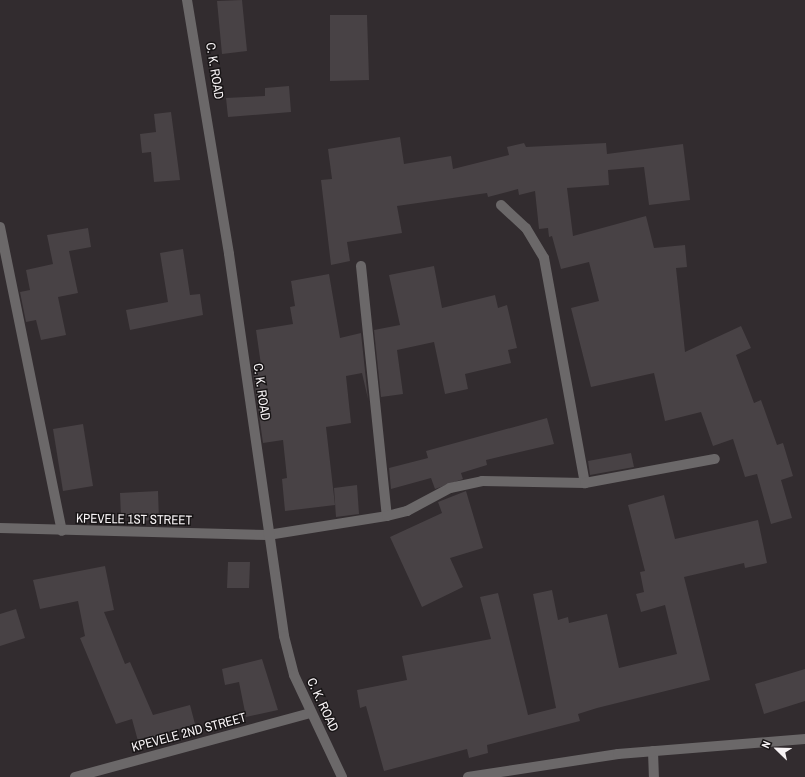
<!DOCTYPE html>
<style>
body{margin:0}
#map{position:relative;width:805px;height:777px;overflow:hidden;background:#322c2f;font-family:"Archivo Narrow",sans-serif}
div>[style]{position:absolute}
.building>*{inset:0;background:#484245}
.minor>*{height:10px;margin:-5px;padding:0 5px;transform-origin:5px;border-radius:5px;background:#6b6869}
.tertiary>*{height:10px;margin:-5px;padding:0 5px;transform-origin:5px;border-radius:5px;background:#6b6869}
span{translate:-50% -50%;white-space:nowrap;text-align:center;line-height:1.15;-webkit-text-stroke:3px #181516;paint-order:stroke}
.street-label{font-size:13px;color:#f7f3f5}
.north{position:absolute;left:757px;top:729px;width:40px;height:40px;-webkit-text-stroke:3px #181516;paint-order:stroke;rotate:293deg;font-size:11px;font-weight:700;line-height:16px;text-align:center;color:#f7f3f5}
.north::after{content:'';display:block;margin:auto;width:14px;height:18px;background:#f7f3f5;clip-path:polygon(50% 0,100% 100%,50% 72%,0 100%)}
</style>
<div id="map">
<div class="building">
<i style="clip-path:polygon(242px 0,247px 51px,222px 54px,217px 1px)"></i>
<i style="clip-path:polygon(330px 15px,367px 15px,369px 80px,330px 81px)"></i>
<i style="clip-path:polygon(289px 86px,291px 112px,228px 117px,226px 98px,265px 96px,265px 88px)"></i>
<i style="clip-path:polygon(171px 112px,180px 180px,154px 182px,151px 152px,142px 153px,140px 134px,156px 132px,154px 114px)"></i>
<i style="clip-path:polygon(400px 137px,404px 164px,451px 156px,453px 169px,509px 155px,507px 147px,524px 143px,526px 147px,606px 143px,607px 154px,683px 144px,690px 200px,649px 205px,644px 167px,608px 170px,609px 185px,567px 188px,573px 236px,646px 216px,654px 248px,685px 245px,687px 267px,676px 268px,685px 352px,741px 326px,751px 348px,736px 355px,754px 403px,761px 400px,777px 445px,783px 443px,793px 476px,781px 480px,792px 518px,771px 524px,757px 474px,745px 477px,733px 439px,713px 446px,701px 412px,665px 421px,654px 373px,591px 387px,571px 308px,599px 301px,589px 262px,561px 269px,552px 236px,549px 237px,548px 228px,539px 229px,535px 191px,519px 195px,518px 189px,488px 197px,487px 193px,397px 206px,402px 233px,347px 242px,350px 261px,331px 265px,321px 180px,332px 179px,328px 149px)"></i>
<i style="clip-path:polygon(88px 228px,91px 247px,69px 251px,78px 293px,58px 297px,66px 335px,41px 340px,36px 320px,26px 322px,20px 292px,30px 290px,26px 270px,53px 264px,47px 235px)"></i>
<i style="clip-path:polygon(183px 249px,190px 295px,200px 294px,203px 315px,130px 330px,126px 310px,168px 302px,160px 253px)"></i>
<i style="clip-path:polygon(434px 266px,442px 308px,495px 295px,498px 308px,507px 305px,517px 348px,508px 350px,511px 363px,465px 374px,468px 389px,445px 394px,434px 342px,397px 350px,403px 394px,381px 397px,374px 330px,400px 325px,389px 275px)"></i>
<i style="clip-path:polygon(329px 274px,340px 338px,361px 333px,368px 399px,362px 373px,346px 376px,351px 423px,326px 427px,335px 505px,285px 511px,282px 479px,287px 478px,283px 440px,263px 443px,252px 366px,261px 365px,256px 330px,293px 324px,290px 307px,295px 306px,291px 281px)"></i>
<i style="clip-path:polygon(547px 418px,554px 444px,486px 460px,487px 465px,461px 473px,463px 479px,435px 489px,431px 478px,391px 489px,389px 468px,428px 458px,426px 451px)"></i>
<i style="clip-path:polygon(83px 424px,93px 486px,63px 491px,53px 429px)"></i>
<i style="clip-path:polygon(631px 453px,634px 467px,590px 475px,588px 461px)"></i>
<i style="clip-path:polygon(357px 485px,359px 514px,336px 517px,334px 488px)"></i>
<i style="clip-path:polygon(158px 491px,159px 520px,134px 521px,134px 516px,121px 517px,120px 493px)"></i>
<i style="clip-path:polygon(466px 491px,483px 548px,450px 558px,463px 587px,422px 607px,390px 537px,442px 513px,438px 502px)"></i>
<i style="clip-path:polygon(664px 495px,675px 539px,758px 520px,767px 563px,745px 568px,744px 563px,684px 577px,710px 680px,597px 708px,578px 714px,580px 721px,487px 745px,488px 753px,469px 758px,467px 749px,384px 771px,366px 706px,360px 708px,357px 690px,407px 680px,402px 656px,491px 639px,480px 597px,498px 593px,528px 715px,556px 708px,533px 594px,552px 590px,558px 620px,568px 617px,569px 623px,607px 614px,619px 668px,677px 654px,665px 605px,641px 612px,636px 594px,644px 592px,640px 572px,645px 571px,628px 505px)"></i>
<i style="clip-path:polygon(228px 562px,250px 562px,249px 588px,227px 588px)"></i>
<i style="clip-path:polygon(105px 566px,114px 610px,104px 612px,125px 664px,130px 662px,153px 715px,190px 705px,195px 724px,138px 741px,132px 719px,116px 724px,80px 638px,85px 636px,78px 601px,40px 609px,33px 580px)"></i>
<i style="clip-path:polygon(16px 609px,25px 638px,0 646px,0 614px)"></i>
<i style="clip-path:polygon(262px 659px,278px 710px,246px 717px,239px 682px,225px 685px,222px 669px)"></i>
<i style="clip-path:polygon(805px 669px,805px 701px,764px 714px,755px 684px)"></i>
</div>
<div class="minor">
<i style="left:501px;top:205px;width:34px;rotate:43deg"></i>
<i style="left:526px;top:228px;width:35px;rotate:59deg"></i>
<i style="left:544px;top:258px;width:229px;rotate:79.7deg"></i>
<i style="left:0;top:227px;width:310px;rotate:78.5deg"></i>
<i style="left:361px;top:266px;width:251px;rotate:84.1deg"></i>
<i style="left:0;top:528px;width:268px;rotate:1.5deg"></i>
<i style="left:268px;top:535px;width:121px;rotate:-9.1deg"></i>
<i style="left:387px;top:516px;width:21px;rotate:-14deg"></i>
<i style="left:407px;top:511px;width:49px;rotate:-28.1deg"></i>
<i style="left:450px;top:488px;width:33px;rotate:-12deg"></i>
<i style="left:482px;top:481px;width:103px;rotate:1.1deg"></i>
<i style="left:585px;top:483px;width:132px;rotate:-10.5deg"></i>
<i style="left:653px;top:751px;width:26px;rotate:88deg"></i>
<i style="left:75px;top:777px;width:244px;rotate:-15.2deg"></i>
<i style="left:468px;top:777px;width:152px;rotate:-8.7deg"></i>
<i style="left:618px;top:754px;width:188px;rotate:-4.6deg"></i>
</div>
<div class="tertiary">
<i style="left:187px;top:0;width:257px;rotate:80.6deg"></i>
<i style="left:229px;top:254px;width:386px;rotate:81.8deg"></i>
<i style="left:284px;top:636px;width:40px;rotate:75.6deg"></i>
<i style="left:294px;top:675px;width:113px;rotate:64.8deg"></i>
</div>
<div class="street-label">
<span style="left:214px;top:71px;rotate:81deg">C. K. ROAD</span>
<span style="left:261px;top:392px;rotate:82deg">C. K. ROAD</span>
<span style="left:134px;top:520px;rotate:1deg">KPEVELE 1ST STREET</span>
<span style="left:322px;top:705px;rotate:65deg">C. K. ROAD</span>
<span style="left:189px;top:733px;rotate:-15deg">KPEVELE 2ND STREET</span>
</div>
<div class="north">N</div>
</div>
